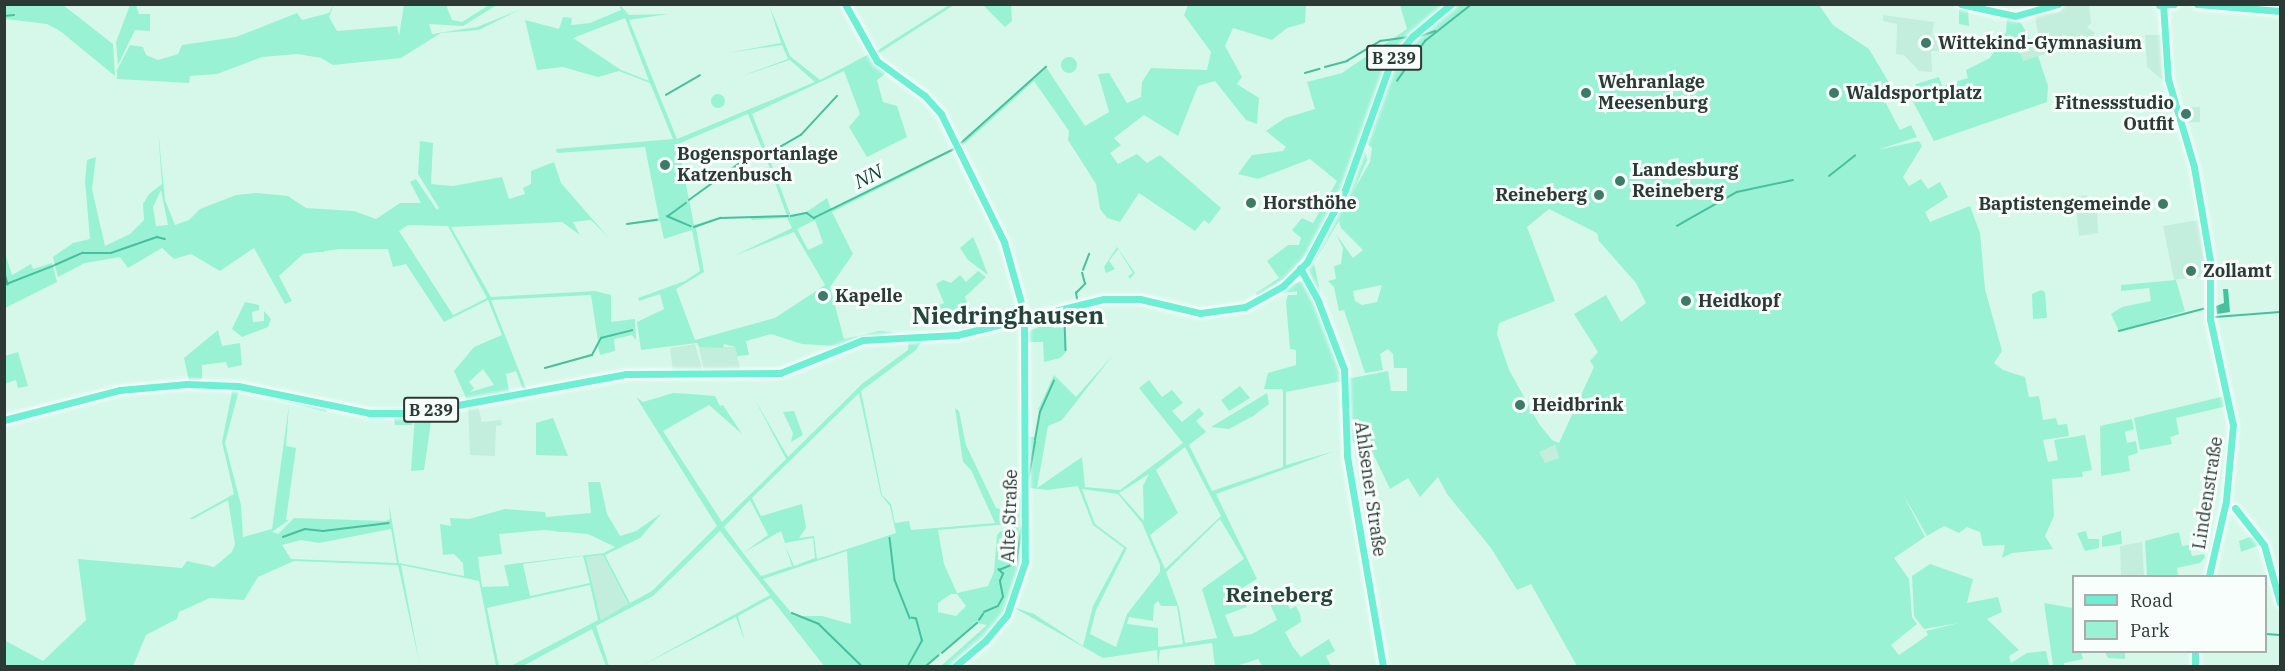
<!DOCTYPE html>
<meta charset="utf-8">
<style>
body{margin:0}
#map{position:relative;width:2285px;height:671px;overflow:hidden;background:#d6f8eb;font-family:"IBM Plex Serif",serif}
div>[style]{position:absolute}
.built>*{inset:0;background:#c3eede}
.green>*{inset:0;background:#99f2d4}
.round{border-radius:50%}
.water>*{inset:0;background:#46c09d}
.stream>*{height:1.5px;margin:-0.75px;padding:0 0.75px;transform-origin:0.75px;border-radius:0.75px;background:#46c09d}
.roads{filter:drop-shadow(0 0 2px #fff) drop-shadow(0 0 2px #fff)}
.major>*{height:7px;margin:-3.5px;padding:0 3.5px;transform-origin:3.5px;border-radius:3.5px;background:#6defd3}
.dots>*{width:16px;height:16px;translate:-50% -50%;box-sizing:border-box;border:3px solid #f7fefb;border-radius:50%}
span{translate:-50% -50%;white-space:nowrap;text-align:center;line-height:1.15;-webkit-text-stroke:6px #f7fefb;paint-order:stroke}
.shield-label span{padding:2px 4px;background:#f7fefb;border:2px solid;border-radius:4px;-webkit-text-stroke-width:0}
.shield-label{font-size:16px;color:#2c3935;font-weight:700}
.poi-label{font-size:18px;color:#2c3935;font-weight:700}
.left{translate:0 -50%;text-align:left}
.right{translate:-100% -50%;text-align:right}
.street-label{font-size:18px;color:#2c3935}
.water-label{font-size:20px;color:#063e2f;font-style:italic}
.quarter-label{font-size:21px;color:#26443a;font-weight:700}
.district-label{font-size:24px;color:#26443a;font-weight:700}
.frame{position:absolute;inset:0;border:6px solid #2c3935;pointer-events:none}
.legend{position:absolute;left:2072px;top:575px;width:195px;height:78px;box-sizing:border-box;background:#f7fefb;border:2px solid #a6afac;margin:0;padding:8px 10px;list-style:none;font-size:18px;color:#2c3935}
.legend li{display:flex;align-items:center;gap:12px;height:30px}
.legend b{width:30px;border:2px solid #a6afac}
</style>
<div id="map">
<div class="built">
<i style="clip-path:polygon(2063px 5px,2089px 5px,2091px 23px,2087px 27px,2095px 33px,2088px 44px,2066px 41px,2045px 54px,2023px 61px,2020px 52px,2039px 41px,2035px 15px,2060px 12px)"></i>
<i style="clip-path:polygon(1883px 15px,1934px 22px,1932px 36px,1955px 38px,1955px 52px,1931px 51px,1932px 72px,1919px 71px,1904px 55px,1896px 54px,1897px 24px,1883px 21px)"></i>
<i style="clip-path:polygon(2145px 35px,2161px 35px,2165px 82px,2147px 67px)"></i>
<i style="clip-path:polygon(2177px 107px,2200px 107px,2200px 122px,2183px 123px)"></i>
<i style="clip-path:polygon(2087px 195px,2088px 206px,2097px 205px,2098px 233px,2079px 236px,2075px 197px)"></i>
<i style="clip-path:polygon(2199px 220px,2206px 276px,2174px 280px,2163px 226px)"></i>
<i style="clip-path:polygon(970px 309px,979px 327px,962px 329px,958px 315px)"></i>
<i style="clip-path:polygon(695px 344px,703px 372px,673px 372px,670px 348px)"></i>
<i style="clip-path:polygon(699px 347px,735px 347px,741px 372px,704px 371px)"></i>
<i style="clip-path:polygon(477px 403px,482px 422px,501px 420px,502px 425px,496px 426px,495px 456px,470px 455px,468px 405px)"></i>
<i style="clip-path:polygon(1555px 445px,1559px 458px,1545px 464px,1538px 452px)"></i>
<i style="clip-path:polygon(2142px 542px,2144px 576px,2121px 576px,2120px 546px)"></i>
<i style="clip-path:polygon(603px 555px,628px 605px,601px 620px,586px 557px)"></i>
</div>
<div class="green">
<i style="clip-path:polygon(334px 4px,329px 17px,337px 31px,397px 26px,399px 36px,404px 5px,446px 5px,452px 20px,462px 22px,489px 5px,497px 5px,463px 26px,429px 24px,432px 34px,477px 27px,519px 10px,479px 30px,441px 33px,401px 58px,333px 65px,321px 58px,298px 54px,262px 57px,217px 74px,190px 76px,189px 83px,117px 79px,117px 70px,130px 45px,143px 47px,146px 55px,158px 60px,178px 54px,182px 45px,236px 37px,297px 13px,302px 20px,329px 13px)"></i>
<i style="clip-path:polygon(evenodd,619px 4px,629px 15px,668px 14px,629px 20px,677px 139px,815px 82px,790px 60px,739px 77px,788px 59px,782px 45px,727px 53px,781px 43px,769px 5px,790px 56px,820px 80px,869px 54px,888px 72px,877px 80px,883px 102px,897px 106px,907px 137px,867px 157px,849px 127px,860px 114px,844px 71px,752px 114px,768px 154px,794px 141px,827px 110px,794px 141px,768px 155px,791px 216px,805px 213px,827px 198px,831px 209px,942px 157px,832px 212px,853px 254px,830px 287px,844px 339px,879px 331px,894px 332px,836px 346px,802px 344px,771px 334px,746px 341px,749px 355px,737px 356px,735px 347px,724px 344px,723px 348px,699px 347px,697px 343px,641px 350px,637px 322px,664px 309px,660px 294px,639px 301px,638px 298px,685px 281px,700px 271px,692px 230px,664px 239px,660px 221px,626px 225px,659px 218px,645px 147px,557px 153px,556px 149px,673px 139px,650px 83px,619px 71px,598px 77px,563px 67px,537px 70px,525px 20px,559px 29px,563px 17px,572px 18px,571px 25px,590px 23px,621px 10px,619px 4px,625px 18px,649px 81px,621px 70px,573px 38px,625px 18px,619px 4px,748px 114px,764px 154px,751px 155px,713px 180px,709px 184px,751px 156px,765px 155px,787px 216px,750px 217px,752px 220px,787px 218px,792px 228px,734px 256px,794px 232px,825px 285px,775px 318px,695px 340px,676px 289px,704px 272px,696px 228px,721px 217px,694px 225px,678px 144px,748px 114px,619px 4px,815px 220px,823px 243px,808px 250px,797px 229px,815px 220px)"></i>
<i style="clip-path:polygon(4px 5px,63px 5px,113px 44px,115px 76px,60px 31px,47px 24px,5px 19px)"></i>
<i style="clip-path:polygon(130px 5px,136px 5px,139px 14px,150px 14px,150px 31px,135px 30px,118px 65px,116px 42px)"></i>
<i style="clip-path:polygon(949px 5px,954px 5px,876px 55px,875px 52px)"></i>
<i style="clip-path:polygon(983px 5px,1011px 5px,1012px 21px,1005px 27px)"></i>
<i style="clip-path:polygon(1188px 5px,1306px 5px,1305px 23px,1287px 28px,1272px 40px,1233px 28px,1225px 46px,1242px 77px,1237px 84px,1259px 98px,1257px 124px,1246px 120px,1215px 81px,1198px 86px,1178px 136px,1144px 115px,1114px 138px,1121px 145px,1110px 153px,1118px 164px,1137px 154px,1147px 163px,1160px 155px,1221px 208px,1209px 224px,1204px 220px,1195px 231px,1139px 193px,1120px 222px,1107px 218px,1100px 209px,1096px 184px,1068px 140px,1069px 131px,1034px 81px,962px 146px,960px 143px,1046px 67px,1085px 126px,1109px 112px,1098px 74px,1109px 73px,1127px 103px,1141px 97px,1142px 82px,1151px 68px,1207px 70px,1211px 52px,1184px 15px)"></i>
<i style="clip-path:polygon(1400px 5px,1447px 5px,1411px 34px,1387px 63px,1351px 169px,1309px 251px,1285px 278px,1257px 296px,1256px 293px,1279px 278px,1267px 261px,1288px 245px,1299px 245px,1301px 238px,1292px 230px,1302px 218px,1313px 223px,1337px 181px,1310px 159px,1258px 179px,1238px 174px,1252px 155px,1283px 151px,1286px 147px,1266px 131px,1285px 118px,1315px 109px,1307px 82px,1342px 73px,1407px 29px)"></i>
<i style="clip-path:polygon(evenodd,1456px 5px,1819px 5px,1833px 25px,1869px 49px,1891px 86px,1880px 92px,1900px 130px,1911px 125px,1917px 137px,1877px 150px,1919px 141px,1922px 146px,1903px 177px,1909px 186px,1921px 179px,1928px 189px,1940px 182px,1948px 197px,1925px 212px,1930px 222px,1970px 206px,1980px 233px,1985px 289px,2002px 351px,1994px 363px,2003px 370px,2025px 377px,2029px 397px,2039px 396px,2043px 420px,2056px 418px,2058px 425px,2067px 424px,2069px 436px,2043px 440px,2048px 462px,2058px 460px,2054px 440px,2085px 435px,2092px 470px,2082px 472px,2083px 477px,2052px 479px,2054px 516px,2045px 536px,2053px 549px,2012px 553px,2002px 558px,2005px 545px,1983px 546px,1980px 532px,1967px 527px,1959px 533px,1944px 526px,1927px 536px,1903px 494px,1925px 537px,1894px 558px,1909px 579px,1912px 617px,1917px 624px,1891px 645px,1899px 655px,1928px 635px,1926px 631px,1959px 623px,1924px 629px,1914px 616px,1912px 576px,1930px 564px,1973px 579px,1967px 603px,1998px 597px,2002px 612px,1987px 619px,2019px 650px,2009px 656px,2011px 663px,2027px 653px,2046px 651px,2049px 665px,2053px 665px,2044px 603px,2073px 608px,2074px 652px,2081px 652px,2083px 659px,2064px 663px,2064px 666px,1577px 666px,1531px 584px,1517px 590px,1491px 548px,1447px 494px,1438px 477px,1420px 497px,1408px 478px,1390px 489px,1366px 439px,1349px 444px,1347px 379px,1388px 371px,1391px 391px,1407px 391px,1407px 368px,1394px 368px,1393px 354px,1388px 349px,1380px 354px,1383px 370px,1365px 373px,1344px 310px,1339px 311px,1334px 287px,1328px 281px,1336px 279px,1334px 266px,1341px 264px,1343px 248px,1336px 234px,1353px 258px,1363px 250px,1341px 228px,1339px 221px,1314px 263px,1322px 302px,1343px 358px,1307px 267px,1337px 216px,1365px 150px,1367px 160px,1354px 190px,1370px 162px,1372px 148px,1366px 143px,1381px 90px,1395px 63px,1411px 42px,1456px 5px,1549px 209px,1597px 233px,1599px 241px,1636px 283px,1646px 303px,1621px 322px,1606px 295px,1574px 314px,1598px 352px,1590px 361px,1594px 367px,1559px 443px,1552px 440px,1539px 424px,1509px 370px,1497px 334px,1499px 323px,1555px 301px,1527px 227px,1549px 209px,1456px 5px,1382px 285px,1377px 302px,1362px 305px,1355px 301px,1353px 291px,1382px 285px,1456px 5px,1555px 445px,1559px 458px,1545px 463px,1539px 452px,1555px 445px)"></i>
<i style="clip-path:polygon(1959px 9px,1968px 9px,1969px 26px,1959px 24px)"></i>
<i style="clip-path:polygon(2007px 19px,2021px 23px,2033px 45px,2020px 52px,2023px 61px,2038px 56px,2048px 86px,2047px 102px,1934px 141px,1911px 98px,1916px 84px,1939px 77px,1942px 86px,1968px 78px,1966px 70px,1990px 58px,2006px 32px)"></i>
<i class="round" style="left:1061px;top:57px;width:16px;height:16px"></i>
<i class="round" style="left:711px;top:94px;width:14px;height:14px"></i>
<i style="clip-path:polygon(evenodd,158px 129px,165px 200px,175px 225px,189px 220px,200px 209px,236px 195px,257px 193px,288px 196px,306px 208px,354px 211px,376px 219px,400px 203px,421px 203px,410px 182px,416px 179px,437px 210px,439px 208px,418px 174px,420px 141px,433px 143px,431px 184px,453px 186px,502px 177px,509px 199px,525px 194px,523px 188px,531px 184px,531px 171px,554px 162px,561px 183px,608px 237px,591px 220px,573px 222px,580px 235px,562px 222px,451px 227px,491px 297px,595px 291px,611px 295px,611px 322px,635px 319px,636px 340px,632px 335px,614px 339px,615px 351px,600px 355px,598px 346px,592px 356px,544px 369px,592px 354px,598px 341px,591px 295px,491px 300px,529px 396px,494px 400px,432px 415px,424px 470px,411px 471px,415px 415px,412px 425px,395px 425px,394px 418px,373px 419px,327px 407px,326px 412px,239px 390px,225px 443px,241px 505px,243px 537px,272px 529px,289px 405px,286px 446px,296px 448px,286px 520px,289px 520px,272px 532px,278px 534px,294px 518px,386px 521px,390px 519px,389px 504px,399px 563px,464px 576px,463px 563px,454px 554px,443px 555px,440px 524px,451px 526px,450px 518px,469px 519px,505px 509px,545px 512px,546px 517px,591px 513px,588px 482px,600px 482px,607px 514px,620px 536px,636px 531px,662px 513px,640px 538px,605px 555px,630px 603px,652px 591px,717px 526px,636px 397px,643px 402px,673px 393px,690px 394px,715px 396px,720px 406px,723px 405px,742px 434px,709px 405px,663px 431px,722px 522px,786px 459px,755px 400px,788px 457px,863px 383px,908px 350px,909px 339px,923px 339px,916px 350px,861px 391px,882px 495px,891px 504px,895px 523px,909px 521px,911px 530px,995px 523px,971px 470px,963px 462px,955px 408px,959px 411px,966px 445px,996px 508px,1010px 512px,1022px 492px,1023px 549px,1006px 614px,958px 666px,941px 666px,987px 625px,977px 623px,926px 666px,824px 666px,771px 598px,738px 616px,745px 642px,736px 617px,641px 666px,770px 595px,720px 531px,653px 596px,596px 626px,609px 666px,606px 666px,592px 629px,523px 666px,511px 666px,598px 620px,590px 585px,487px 608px,499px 666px,496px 666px,479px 581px,401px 565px,420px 666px,398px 565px,294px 561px,258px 577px,244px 600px,210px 598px,179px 612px,177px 619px,146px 635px,133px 666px,5px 666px,4px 640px,43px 661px,86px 620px,78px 559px,182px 568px,187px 561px,214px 567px,232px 552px,235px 544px,228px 500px,193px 519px,189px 519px,234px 494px,222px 442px,234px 382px,357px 409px,422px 408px,467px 400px,454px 371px,474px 347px,502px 335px,488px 300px,444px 322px,406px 264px,393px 267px,388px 249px,339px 249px,303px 254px,279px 276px,292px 301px,285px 304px,254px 248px,220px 271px,191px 254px,174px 259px,162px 248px,128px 268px,120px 257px,85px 263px,58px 277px,53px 257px,73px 243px,90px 239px,85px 181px,87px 160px,96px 157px,92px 189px,105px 246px,130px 234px,144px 220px,143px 204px,149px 194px,162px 184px,158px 129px,161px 190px,168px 225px,156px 226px,153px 207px,161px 190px,158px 129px,408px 225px,448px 226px,487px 298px,453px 315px,399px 231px,408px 225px,158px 129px,483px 369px,494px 385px,470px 392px,474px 388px,469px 382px,483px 369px,158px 129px,516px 371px,523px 390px,509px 391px,506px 374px,516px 371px,158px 129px,859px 393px,881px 495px,890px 506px,896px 533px,817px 559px,814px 536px,799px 538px,806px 528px,802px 504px,761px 516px,752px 498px,859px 393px,158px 129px,750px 500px,768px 535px,743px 553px,724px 527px,750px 500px,158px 129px,1011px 524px,1011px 531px,1001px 531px,997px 535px,994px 572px,988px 586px,957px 593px,944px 564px,938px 530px,1011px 524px,158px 129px,391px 529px,397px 563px,291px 559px,282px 545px,301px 540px,319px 543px,391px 529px,158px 129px,544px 530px,588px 534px,615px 547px,604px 553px,504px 565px,509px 586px,482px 587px,478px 557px,502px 554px,499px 534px,544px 530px,158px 129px,781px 531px,785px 543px,813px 538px,815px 558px,794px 566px,785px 545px,792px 566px,761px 576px,743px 553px,781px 531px,158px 129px,847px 551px,851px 624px,822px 616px,794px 616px,763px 579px,847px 551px,158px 129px,603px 555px,628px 604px,601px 620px,586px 557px,603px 555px,158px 129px,583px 556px,590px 583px,530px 596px,523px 564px,583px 556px,158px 129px,951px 594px,957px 594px,966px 606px,956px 616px,938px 612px,938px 603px,951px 594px)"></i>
<i style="clip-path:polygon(973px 237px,979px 251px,988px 275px,968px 260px,960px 248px)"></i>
<i style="clip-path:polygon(1117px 247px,1135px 273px,1130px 279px,1128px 276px,1133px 273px,1118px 249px,1109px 261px,1115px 269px,1106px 273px,1104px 267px)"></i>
<i style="clip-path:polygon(5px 253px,12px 275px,31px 264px,33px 269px,52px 263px,57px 282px,5px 308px)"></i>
<i style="clip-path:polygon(978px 271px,986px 277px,965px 297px,970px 309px,958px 315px,956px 311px,924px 317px,921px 313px,944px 303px,936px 284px,943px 280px,951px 283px,960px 275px,966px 282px)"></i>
<i style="clip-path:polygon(evenodd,1303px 280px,1338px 355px,1342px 381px,1286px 392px,1286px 465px,1335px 451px,1216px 494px,1257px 579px,1237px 591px,1247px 607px,1225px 615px,1234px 637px,1252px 634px,1277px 620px,1270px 604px,1283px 595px,1290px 609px,1296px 606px,1300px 614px,1301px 622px,1285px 632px,1293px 647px,1301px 657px,1329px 639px,1335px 651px,1326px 656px,1331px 666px,1262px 666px,1258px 659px,1236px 666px,1215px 666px,1212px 643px,1160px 650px,1158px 666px,1157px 650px,1103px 658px,1013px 607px,1034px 614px,1083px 646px,1093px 606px,1124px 548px,1093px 525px,1078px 486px,1047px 490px,1029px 488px,1032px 460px,1028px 458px,1028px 437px,1036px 437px,1041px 411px,1038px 410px,1054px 375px,1076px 397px,1113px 355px,1062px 420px,1048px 426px,1037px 488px,1082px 457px,1085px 487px,1120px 490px,1183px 443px,1139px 388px,1149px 380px,1162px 397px,1172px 390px,1183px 403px,1172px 411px,1182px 422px,1199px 408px,1204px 414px,1196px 421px,1206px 432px,1189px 445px,1212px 491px,1283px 467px,1283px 392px,1282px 389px,1264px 389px,1268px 373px,1296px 365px,1296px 350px,1290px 349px,1286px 302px,1288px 295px,1297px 295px,1297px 291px,1276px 294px,1303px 280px,1185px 447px,1221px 516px,1165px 569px,1150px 535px,1178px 513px,1156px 470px,1185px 447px,1303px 280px,1149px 474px,1143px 486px,1144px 521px,1119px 493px,1149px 474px,1303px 280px,1082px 489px,1118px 494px,1142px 523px,1160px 565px,1160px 572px,1127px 614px,1116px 647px,1090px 634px,1096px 610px,1127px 548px,1095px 524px,1082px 489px,1303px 280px,1220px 519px,1244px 559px,1202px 589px,1217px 638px,1185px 643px,1179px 608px,1166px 572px,1220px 519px,1303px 280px,1158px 601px,1161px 606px,1177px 606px,1183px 644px,1158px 647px,1158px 628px,1127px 624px,1129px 617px,1153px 621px,1154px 605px,1158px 601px)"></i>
<i style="clip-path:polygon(2176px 280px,2185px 311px,2119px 331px,2111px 314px,2122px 307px,2151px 301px,2149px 288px,2121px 291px,2121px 285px)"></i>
<i style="clip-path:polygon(2041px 290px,2045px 292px,2047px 318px,2033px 319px,2032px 294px)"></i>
<i style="clip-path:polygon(245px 302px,259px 305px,259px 310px,252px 312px,253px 322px,264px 321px,264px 311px,271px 319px,268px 327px,242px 337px,232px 329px)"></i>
<i style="clip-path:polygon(1041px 326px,1065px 328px,1066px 352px,1060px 358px,1044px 362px,1043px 342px,1027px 342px,1027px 332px)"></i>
<i style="clip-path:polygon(218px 330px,222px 346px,240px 343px,242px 365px,228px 368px,226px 362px,202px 365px,202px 379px,189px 381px,184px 358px)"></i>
<i style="clip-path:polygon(18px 352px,28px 386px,18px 388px,16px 380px,4px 384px,5px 356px)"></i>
<i style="clip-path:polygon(1240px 386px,1250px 398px,1229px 411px,1221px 400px)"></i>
<i style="clip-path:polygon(1267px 393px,1269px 404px,1253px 416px,1229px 429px,1211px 427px)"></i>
<i style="clip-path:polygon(2225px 396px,2227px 406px,2176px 418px,2179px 434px,2170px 437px,2172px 444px,2140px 450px,2134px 418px)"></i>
<i style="clip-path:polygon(794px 411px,803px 435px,791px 442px,793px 433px,783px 412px)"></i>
<i style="clip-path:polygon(553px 418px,568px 456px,536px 455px,536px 423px)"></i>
<i style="clip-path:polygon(2132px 419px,2134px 429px,2125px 432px,2127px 443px,2136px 441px,2138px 453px,2128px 456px,2130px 471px,2101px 476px,2100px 426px)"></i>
<i style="clip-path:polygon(2086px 531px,2088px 539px,2099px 539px,2099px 548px,2085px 551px,2077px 533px)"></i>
<i style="clip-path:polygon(2121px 531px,2122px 544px,2102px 547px,2102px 536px)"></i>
<i style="clip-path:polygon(2179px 532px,2182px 546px,2189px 545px,2192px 556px,2204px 554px,2205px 557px,2200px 563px,2177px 568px,2178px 575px,2147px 576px,2145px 541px)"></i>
<i style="clip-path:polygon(2255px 535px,2262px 544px,2241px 552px,2239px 541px)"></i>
<i style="clip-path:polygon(2105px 652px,2125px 652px,2125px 659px,2108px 658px)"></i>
</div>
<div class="water">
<i style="clip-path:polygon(2223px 289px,2228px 289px,2230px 312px,2217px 314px,2216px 306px,2224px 303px)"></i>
</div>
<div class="stream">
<i style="left:4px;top:16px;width:10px;rotate:-6deg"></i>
<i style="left:1417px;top:37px;width:19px;rotate:-18deg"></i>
<i style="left:1325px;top:67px;width:23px;rotate:-15deg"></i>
<i style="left:1347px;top:61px;width:39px;rotate:-31deg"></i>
<i style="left:1380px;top:41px;width:27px;rotate:-8deg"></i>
<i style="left:1305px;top:73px;width:15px;rotate:-16deg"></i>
<i style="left:1397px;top:81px;width:49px;rotate:-55deg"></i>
<i style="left:1425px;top:41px;width:60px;rotate:-38.2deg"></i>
<i style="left:666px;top:95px;width:39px;rotate:-30deg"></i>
<i style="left:961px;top:143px;width:114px;rotate:-41.8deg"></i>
<i style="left:768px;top:154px;width:38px;rotate:-30deg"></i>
<i style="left:801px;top:135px;width:53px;rotate:-47.3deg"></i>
<i style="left:1829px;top:176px;width:33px;rotate:-38deg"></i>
<i style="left:689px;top:200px;width:77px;rotate:-36deg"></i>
<i style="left:751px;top:155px;width:13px;rotate:-4deg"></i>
<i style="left:667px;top:216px;width:26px;rotate:23deg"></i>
<i style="left:668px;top:216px;width:22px;rotate:-36deg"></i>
<i style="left:791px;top:216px;width:16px;rotate:-11deg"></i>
<i style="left:807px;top:213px;width:9px;rotate:36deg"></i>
<i style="left:814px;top:218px;width:158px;rotate:-26.2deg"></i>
<i style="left:627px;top:224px;width:30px;rotate:-8deg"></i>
<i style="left:1677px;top:226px;width:69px;rotate:-29.5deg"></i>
<i style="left:1737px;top:192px;width:57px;rotate:-12.1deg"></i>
<i style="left:694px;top:227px;width:28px;rotate:-19deg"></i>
<i style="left:720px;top:218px;width:68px;rotate:-1.7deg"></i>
<i style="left:55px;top:265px;width:30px;rotate:-24deg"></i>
<i style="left:82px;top:253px;width:29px"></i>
<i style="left:111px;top:253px;width:49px;rotate:-19.2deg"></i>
<i style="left:157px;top:237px;width:8px;rotate:14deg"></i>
<i style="left:4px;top:270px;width:15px;rotate:74deg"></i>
<i style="left:1083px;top:270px;width:17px;rotate:-69deg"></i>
<i style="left:4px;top:285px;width:53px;rotate:-21.2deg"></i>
<i style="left:1077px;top:299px;width:6px;rotate:-99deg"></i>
<i style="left:1076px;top:293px;width:13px;rotate:-45deg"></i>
<i style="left:1085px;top:284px;width:11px;rotate:-105deg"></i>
<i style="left:2215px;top:317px;width:65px;rotate:-4.4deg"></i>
<i style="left:1065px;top:321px;width:29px;rotate:88deg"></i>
<i style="left:2119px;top:331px;width:87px;rotate:-14.7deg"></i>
<i style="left:545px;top:368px;width:49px;rotate:-15.5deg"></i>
<i style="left:592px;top:355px;width:19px;rotate:-62deg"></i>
<i style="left:601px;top:338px;width:32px;rotate:-14deg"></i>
<i style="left:1035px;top:440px;width:28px;rotate:-80deg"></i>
<i style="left:1040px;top:412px;width:34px;rotate:-66deg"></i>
<i style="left:1028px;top:482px;width:41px;rotate:-80.1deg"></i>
<i style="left:283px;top:537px;width:23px;rotate:-20deg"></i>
<i style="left:305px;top:529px;width:18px;rotate:6deg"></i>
<i style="left:323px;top:531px;width:66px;rotate:-6.9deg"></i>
<i style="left:890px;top:538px;width:42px;rotate:83.2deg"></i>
<i style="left:895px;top:580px;width:41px;rotate:68.5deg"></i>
<i style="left:984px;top:612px;width:15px;rotate:-23deg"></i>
<i style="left:998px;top:606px;width:10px;rotate:-61deg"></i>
<i style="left:1003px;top:597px;width:16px;rotate:-101deg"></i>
<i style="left:1000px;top:581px;width:8px;rotate:-67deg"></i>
<i style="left:1003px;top:574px;width:6px;rotate:-135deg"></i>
<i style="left:999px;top:570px;width:18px;rotate:-22deg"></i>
<i style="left:1016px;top:563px;width:36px;rotate:-81deg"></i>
<i style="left:792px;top:613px;width:29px;rotate:22deg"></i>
<i style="left:819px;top:624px;width:60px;rotate:44.3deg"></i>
<i style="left:979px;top:620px;width:7px;rotate:-56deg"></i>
<i style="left:2266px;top:634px;width:14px;rotate:4deg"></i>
<i style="left:942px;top:653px;width:46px;rotate:-40.6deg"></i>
<i style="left:908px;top:666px;width:29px;rotate:-61deg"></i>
<i style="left:922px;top:641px;width:23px;rotate:-105deg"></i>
<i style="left:916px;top:619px;width:4px;rotate:-166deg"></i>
<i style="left:926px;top:666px;width:16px;rotate:-40deg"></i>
</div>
<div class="roads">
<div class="major">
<i style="left:845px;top:4px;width:65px;rotate:60.7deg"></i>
<i style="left:877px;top:61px;width:59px;rotate:36.1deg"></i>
<i style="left:925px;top:96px;width:24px;rotate:48deg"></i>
<i style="left:941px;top:114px;width:143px;rotate:63.8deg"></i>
<i style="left:1004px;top:242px;width:74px;rotate:74.3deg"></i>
<i style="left:1024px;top:313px;width:249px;rotate:89.8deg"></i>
<i style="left:1025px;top:562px;width:56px;rotate:108.8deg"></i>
<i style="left:1007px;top:615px;width:34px;rotate:130deg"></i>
<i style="left:985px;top:641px;width:39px;rotate:140deg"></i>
<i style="left:1961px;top:4px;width:55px;rotate:12.5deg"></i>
<i style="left:2015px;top:16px;width:45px;rotate:-15.6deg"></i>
<i style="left:2163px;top:4px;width:75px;rotate:86.2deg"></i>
<i style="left:2168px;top:79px;width:92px;rotate:73.5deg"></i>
<i style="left:2194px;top:167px;width:95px;rotate:80.3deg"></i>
<i style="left:2210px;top:261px;width:58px;rotate:90deg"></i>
<i style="left:2210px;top:319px;width:108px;rotate:77.8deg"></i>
<i style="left:2233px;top:425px;width:76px;rotate:95.3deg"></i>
<i style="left:2226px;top:501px;width:77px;rotate:102.8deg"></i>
<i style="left:2197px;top:4px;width:83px;rotate:4.8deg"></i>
<i style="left:2159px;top:5px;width:15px;rotate:-4deg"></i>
<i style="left:1300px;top:268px;width:38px;rotate:61deg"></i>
<i style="left:1318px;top:301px;width:73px;rotate:69.1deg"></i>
<i style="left:1344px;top:369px;width:87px;rotate:88deg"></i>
<i style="left:1347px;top:456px;width:213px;rotate:80.3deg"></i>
<i style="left:4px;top:420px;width:120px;rotate:-14.5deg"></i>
<i style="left:120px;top:390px;width:67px;rotate:-5.1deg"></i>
<i style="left:187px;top:384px;width:51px;rotate:2.2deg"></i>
<i style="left:238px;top:386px;width:134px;rotate:11.6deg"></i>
<i style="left:369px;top:413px;width:45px"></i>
<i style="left:414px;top:413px;width:216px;rotate:-10.4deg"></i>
<i style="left:626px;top:374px;width:154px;rotate:-0.4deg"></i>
<i style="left:780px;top:373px;width:89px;rotate:-21.7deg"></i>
<i style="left:863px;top:340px;width:94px;rotate:-3deg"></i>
<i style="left:957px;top:335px;width:151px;rotate:-13.8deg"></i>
<i style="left:1104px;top:299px;width:36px"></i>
<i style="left:1140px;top:299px;width:62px;rotate:13.1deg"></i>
<i style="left:1200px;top:313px;width:45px;rotate:-7.6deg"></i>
<i style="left:1245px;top:307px;width:43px;rotate:-28.9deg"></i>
<i style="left:1283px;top:286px;width:34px;rotate:-45deg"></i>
<i style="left:1307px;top:262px;width:81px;rotate:-62.2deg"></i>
<i style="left:1345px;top:190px;width:134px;rotate:-70.3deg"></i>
<i style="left:1390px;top:64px;width:36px;rotate:-51deg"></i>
<i style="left:1413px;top:36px;width:50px;rotate:-40.1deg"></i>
<i style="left:2235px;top:508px;width:47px;rotate:51.9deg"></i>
<i style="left:2264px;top:545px;width:60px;rotate:74.6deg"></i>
<i style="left:2195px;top:666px;width:14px;rotate:-90deg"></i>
</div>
</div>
<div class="dots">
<i style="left:1926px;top:43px;background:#3d7b67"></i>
<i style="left:1586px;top:93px;background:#3d7b67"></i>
<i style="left:1834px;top:93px;background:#3d7b67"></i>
<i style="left:2186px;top:114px;background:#3d7b67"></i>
<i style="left:665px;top:165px;background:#3d7b67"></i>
<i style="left:1620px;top:181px;background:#3d7b67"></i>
<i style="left:1599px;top:195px;background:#3d7b67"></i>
<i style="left:1251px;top:203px;background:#3d7b67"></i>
<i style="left:2163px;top:204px;background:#3d7b67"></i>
<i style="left:2191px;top:271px;background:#3d7b67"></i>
<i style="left:823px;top:296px;background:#3d7b67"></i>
<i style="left:1686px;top:301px;background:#3d7b67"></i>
<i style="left:1520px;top:405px;background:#3d7b67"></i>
</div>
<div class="shield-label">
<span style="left:1394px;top:58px">B 239</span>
<span style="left:431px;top:410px">B 239</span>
</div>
<div class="poi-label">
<span class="left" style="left:1938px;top:43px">Wittekind-Gymnasium</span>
<span class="left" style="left:1598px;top:93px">Wehranlage<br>Meesenburg</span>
<span class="left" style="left:1846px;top:93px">Waldsportplatz</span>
<span class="right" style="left:2174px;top:114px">Fitnessstudio<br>Outfit</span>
<span class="left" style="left:677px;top:165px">Bogensportanlage<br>Katzenbusch</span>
<span class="left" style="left:1632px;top:181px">Landesburg<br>Reineberg</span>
<span class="right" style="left:1587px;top:195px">Reineberg</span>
<span class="left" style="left:1263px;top:203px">Horsthöhe</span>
<span class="right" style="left:2151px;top:204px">Baptistengemeinde</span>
<span class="left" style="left:2203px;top:271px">Zollamt</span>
<span class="left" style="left:835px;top:296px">Kapelle</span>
<span class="left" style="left:1698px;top:301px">Heidkopf</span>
<span class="left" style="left:1532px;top:405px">Heidbrink</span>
</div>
<div class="street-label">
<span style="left:1370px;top:489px;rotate:82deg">Ahlsener Straße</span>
<span style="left:2208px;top:493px;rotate:-81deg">Lindenstraße</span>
<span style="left:1010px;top:516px;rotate:-88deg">Alte Straße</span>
</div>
<div class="water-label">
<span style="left:868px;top:176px;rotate:-26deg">NN</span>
</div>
<div class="quarter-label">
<span style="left:1279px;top:594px">Reineberg</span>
</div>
<div class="district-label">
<span style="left:1008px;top:316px">Niedringhausen</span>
</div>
<div class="frame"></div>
<ul class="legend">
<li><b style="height:8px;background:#6defd3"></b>Road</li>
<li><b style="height:16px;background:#99f2d4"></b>Park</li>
</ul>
</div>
